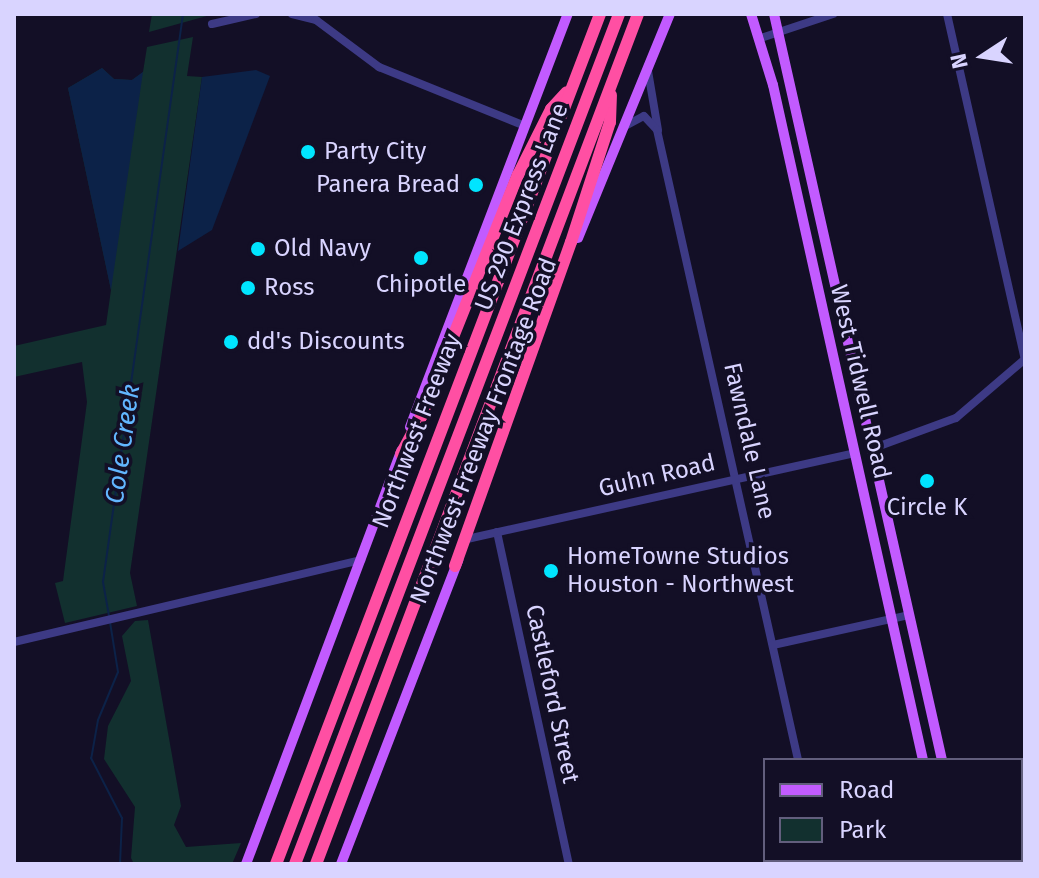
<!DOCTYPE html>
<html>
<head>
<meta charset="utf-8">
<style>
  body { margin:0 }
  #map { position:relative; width:1039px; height:878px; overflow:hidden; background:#130f26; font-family:"Fira Sans",sans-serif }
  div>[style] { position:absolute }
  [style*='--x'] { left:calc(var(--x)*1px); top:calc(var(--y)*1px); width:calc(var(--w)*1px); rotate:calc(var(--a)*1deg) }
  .green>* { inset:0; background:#12302f }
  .water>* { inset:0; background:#0c2248 }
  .stream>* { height:2px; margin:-1px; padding:0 1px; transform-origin:1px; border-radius:1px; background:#0c2248 }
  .minor>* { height:8px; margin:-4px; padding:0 4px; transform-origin:4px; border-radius:4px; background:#3d3a85 }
  .major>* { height:10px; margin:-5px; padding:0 5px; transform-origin:5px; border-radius:5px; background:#c25bff }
  .highway>* { height:12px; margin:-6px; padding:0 6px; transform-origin:6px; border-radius:6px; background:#ff4fa3 }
  .dots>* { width:22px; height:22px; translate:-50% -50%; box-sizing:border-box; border:4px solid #130f26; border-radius:50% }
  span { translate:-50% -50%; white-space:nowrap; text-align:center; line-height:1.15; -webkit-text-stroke:7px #130f26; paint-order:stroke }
  .poi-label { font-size:24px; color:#d9d4ff }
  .left { translate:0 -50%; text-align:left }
  .right { translate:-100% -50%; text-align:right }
  .street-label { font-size:24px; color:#d9d4ff }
  .water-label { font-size:26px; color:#62b6ff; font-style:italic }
  .frame { position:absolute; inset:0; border:16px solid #d9d4ff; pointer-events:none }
  .legend { position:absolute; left:763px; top:758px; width:260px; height:104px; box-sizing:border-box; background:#130f26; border:2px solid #625e7d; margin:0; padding:10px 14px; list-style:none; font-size:24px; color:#d9d4ff }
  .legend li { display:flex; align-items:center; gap:16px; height:40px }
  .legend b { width:40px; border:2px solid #625e7d }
  .north { position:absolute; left:943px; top:16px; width:80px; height:80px; -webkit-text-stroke:6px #130f26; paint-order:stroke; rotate:258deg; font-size:22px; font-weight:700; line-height:32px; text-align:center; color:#d9d4ff }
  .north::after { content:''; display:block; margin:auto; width:28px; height:36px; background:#d9d4ff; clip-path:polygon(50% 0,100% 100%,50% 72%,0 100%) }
</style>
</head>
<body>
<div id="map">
  <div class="green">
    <i style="clip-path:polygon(152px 14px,214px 14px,149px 32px)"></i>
    <i style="clip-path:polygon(193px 37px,187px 76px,202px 77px,130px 573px,137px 606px,65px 623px,55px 583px,63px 581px,87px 402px,82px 362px,14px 377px,14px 346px,106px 325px,111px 290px,68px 88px,102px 68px,114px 79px,132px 80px,143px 72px,147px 47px)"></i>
    <i style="clip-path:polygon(148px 620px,181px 806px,174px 825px,186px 847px,241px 843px,232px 864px,134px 864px,131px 858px,135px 807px,104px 759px,108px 726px,131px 681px,122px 636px,135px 621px)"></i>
  </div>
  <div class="water">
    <i style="clip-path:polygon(102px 68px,114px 79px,132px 80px,143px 72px,111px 290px,68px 88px)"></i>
    <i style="clip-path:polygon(256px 70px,270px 76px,212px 230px,178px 251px,202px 77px)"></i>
  </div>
  <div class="stream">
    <i style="--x:109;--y:616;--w:35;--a:-100"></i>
    <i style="--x:103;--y:582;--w:574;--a:-81.98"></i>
    <i style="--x:110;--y:622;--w:51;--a:80.9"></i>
    <i style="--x:118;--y:672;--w:52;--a:112.6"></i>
    <i style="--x:98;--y:720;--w:39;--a:100"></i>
    <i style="--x:91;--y:758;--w:68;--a:62.7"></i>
    <i style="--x:122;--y:818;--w:46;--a:92.5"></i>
  </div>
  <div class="minor">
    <i style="--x:292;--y:14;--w:25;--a:14"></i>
    <i style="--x:316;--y:20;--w:79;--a:36.7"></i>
    <i style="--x:379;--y:67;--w:157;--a:22"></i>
    <i style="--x:947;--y:14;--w:354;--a:77.3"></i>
    <i style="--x:212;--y:24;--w:45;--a:-12.8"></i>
    <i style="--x:761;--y:38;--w:76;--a:-18.4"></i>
    <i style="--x:648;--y:71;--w:60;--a:80.4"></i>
    <i style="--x:627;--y:125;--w:19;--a:-28"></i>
    <i style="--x:644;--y:116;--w:19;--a:47"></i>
    <i style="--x:657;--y:130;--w:646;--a:77.38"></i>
    <i style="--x:874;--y:448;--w:87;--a:-20.1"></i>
    <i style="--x:956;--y:418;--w:91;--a:-40.5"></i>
    <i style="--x:497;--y:532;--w:340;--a:77.8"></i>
    <i style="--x:467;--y:539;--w:397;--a:-12.5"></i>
    <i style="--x:14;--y:642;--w:357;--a:-13.3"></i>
    <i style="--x:773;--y:645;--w:140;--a:-12.4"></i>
    <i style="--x:1021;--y:791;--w:4;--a:0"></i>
    <i style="--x:820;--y:860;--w:4;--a:76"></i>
  </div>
  <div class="major">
    <i style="--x:751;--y:14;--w:74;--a:72.8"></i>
    <i style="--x:773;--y:85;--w:691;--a:77.47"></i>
    <i style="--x:774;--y:14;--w:765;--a:77.31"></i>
    <i style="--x:578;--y:238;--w:242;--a:-67.7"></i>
    <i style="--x:410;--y:427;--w:442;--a:-69.1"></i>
    <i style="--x:944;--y:860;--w:4;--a:76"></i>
    <i style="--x:964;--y:860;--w:4;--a:76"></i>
    <i style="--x:246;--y:864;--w:442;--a:-69.4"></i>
    <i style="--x:341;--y:864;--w:326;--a:-68.9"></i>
  </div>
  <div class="highway">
    <i style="--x:401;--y:454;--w:42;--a:-61.6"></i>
    <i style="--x:421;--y:417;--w:261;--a:-68.2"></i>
    <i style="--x:518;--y:175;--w:74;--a:-63.4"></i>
    <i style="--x:551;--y:109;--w:23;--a:-47"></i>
    <i style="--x:455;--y:566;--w:344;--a:-70.3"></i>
    <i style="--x:571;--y:242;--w:126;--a:-72"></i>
    <i style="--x:610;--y:122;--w:27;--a:-88"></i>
    <i style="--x:276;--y:864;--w:910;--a:-69.13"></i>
    <i style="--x:295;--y:864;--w:910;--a:-69.13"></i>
    <i style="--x:316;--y:864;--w:909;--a:-69.25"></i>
  </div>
  <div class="dots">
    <i style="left:308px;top:152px;background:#00e5ff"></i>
    <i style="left:476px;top:185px;background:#00e5ff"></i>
    <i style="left:258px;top:249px;background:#00e5ff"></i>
    <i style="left:421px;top:258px;background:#00e5ff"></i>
    <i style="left:248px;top:288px;background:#00e5ff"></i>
    <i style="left:231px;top:342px;background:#00e5ff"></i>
    <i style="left:927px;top:481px;background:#00e5ff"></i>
    <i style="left:551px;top:571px;background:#00e5ff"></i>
  </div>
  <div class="poi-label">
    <span class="left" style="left:324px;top:152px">Party City</span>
    <span class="right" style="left:460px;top:185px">Panera Bread</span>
    <span class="left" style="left:274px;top:249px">Old Navy</span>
    <span style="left:421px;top:285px">Chipotle</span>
    <span class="left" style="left:264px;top:288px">Ross</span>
    <span class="left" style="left:247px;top:342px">dd's Discounts</span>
    <span style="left:927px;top:508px">Circle K</span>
    <span class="left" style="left:567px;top:571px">HomeTowne Studios<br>Houston - Northwest</span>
  </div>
  <div class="street-label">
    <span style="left:522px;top:207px;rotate:-69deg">US 290 Express Lane</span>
    <span style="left:860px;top:382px;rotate:77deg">West Tidwell Road</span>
    <span style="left:417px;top:431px;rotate:-69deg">Northwest Freeway</span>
    <span style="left:484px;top:431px;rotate:-69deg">Northwest Freeway Frontage Road</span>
    <span style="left:749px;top:441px;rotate:77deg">Fawndale Lane</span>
    <span style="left:657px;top:476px;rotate:-13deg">Guhn Road</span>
    <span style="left:552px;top:694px;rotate:78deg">Castleford Street</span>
  </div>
  <div class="water-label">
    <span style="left:123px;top:444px;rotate:-82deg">Cole Creek</span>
  </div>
  <div class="frame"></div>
  <ul class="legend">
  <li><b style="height:10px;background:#c25bff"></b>Road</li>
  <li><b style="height:22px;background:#12302f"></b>Park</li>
  </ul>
  <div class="north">N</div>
</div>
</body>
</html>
